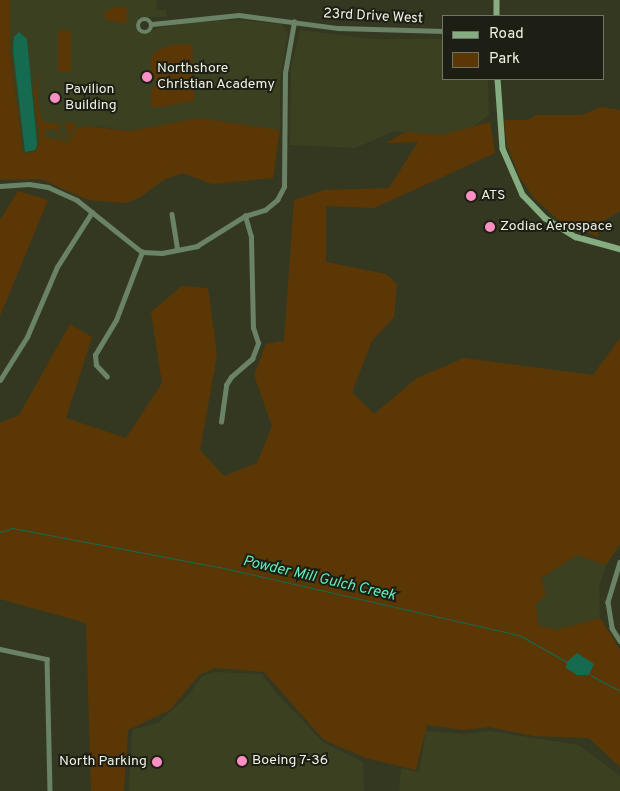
<!DOCTYPE html>
<html>
<head>
<meta charset="utf-8">
<style>
  body { margin:0 }
  #map { position:relative; width:620px; height:791px; overflow:hidden; background:#353821; font-family:Overpass,sans-serif }
  div>[style] { position:absolute }
  [style*='--x'] { left:calc(var(--x)*1px); top:calc(var(--y)*1px); width:calc(var(--w)*1px); rotate:calc(var(--a)*1deg) }
  .built>* { inset:0; background:#3b4021 }
  .green>* { inset:0; background:#5c3706 }
  .water>* { inset:0; background:#146b50 }
  .stream>* { height:1px; margin:-0.5px; padding:0 0.5px; transform-origin:0.5px; border-radius:0.5px; background:#146b50 }
  .street>* { height:4.5px; margin:-2.25px; padding:0 2.25px; transform-origin:2.25px; border-radius:2.25px; background:#6a8266 }
  .street>.ring { margin:-2.25px; padding:0; box-sizing:content-box; background:none; border:4.5px solid #6a8266; border-radius:50% }
  .secondary>* { height:5.5px; margin:-2.75px; padding:0 2.75px; transform-origin:2.75px; border-radius:2.75px; background:#86ad81 }
  .dots>* { width:14px; height:14px; translate:-50% -50%; box-sizing:border-box; border:2px solid #1d1f14; border-radius:50% }
  span { translate:-50% -50%; white-space:nowrap; text-align:center; line-height:1.15; -webkit-text-stroke:4px #1d1f14; paint-order:stroke }
  .street-label { font-size:14px; color:#edf0e2 }
  .poi-label { font-size:14px; color:#edf0e2 }
  .left { translate:0 -50%; text-align:left }
  .right { translate:-100% -50%; text-align:right }
  .water-label { font-size:15px; color:#5feebd; font-style:italic }
  .legend { position:absolute; left:442px; top:15px; width:162px; height:65px; box-sizing:border-box; background:#1d1f14; border:1px solid #707366; margin:0; padding:6px 9px; list-style:none; font-size:15px; color:#edf0e2 }
  .legend li { display:flex; align-items:center; gap:10px; height:25px }
  .legend b { width:25px; border:1px solid #707366 }
</style>
</head>
<body>
<div id="map">
  <div class="built">
    <i style="clip-path:polygon(10px 0,156px 0,157px 10px,166px 10px,167px 17px,139px 17px,135px 28px,143px 35px,158px 28px,193px 22px,239px 20px,282px 24px,288px 34px,280px 79px,280px 130px,200px 118px,129px 131px,97px 126px,77px 129px,68px 142px,44px 137px,36px 151px,23px 154px,10px 51px)"></i>
    <i style="clip-path:polygon(300px 30px,373px 39px,444px 39px,444px 79px,488px 79px,489px 115px,455px 140px,395px 131px,355px 148px,290px 145px,291px 67px)"></i>
    <i style="clip-path:polygon(577px 555px,606px 565px,599px 587px,600px 618px,556px 630px,538px 625px,536px 603px,546px 594px,541px 578px)"></i>
    <i style="clip-path:polygon(215px 672px,262px 674px,278px 695px,324px 743px,363px 762px,364px 791px,129px 791px,132px 730px,158px 723px,189px 695px,202px 676px)"></i>
    <i style="clip-path:polygon(426px 731px,464px 734px,489px 731px,579px 745px,620px 776px,620px 791px,399px 791px,401px 768px,419px 772px)"></i>
  </div>
  <div class="green">
    <i style="clip-path:polygon(0 0,10px 0,10px 51px,23px 154px,36px 151px,40px 141px,34px 92px,39px 72px,37px 101px,43px 122px,63px 125px,59px 126px,60px 138px,68px 137px,65px 122px,77px 124px,69px 136px,68px 138px,66px 139px,60px 139px,58px 137px,57px 129px,45px 130px,45px 137px,68px 142px,77px 128px,87px 126px,129px 131px,200px 118px,280px 130px,273px 178px,212px 184px,183px 173px,165px 179px,139px 198px,125px 203px,88px 200px,41px 179px,0 180px)"></i>
    <i style="clip-path:polygon(112px 7px,127px 7px,126px 23px,105px 20px,105px 10px,111px 10px)"></i>
    <i style="clip-path:polygon(58px 30px,71px 30px,71px 72px,58px 72px)"></i>
    <i style="clip-path:polygon(192px 44px,194px 79px,155px 80px,155px 75px,151px 75px,151px 58px,156px 51px,171px 45px)"></i>
    <i style="clip-path:polygon(155px 82px,194px 82px,194px 87px,198px 88px,194px 89px,194px 101px,154px 108px,151px 105px,151px 88px,155px 88px)"></i>
    <i style="clip-path:polygon(601px 107px,620px 110px,620px 211px,598px 224px,598px 237px,557px 219px,534px 198px,519px 176px,507px 145px,504px 120px,528px 120px,536px 115px,582px 115px)"></i>
    <i style="clip-path:polygon(490px 122px,495px 153px,374px 208px,326px 206px,326px 262px,386px 274px,397px 284px,394px 317px,372px 341px,352px 392px,374px 414px,417px 378px,464px 358px,593px 375px,620px 338px,620px 544px,606px 565px,577px 555px,541px 578px,546px 594px,536px 604px,538px 625px,556px 630px,600px 618px,620px 649px,620px 767px,589px 738px,534px 736px,489px 727px,463px 730px,427px 725px,416px 770px,366px 758px,324px 740px,264px 672px,215px 668px,199px 675px,170px 710px,128px 730px,124px 791px,91px 791px,86px 623px,0 599px,0 423px,19px 415px,70px 324px,92px 337px,66px 418px,126px 438px,162px 383px,151px 312px,182px 286px,208px 288px,217px 355px,200px 450px,224px 476px,257px 463px,272px 426px,254px 375px,266px 344px,284px 341px,294px 200px,324px 190px,389px 188px,418px 142px,386px 143px,406px 132px,442px 135px)"></i>
    <i style="clip-path:polygon(18px 191px,48px 200px,0 316px,0 220px)"></i>
  </div>
  <div class="water">
    <i style="clip-path:polygon(19px 32px,27px 39px,37px 145px,35px 150px,25px 152px,13px 50px,14px 37px)"></i>
    <i style="clip-path:polygon(577px 653px,594px 664px,589px 675px,577px 675px,566px 668px,567px 662px)"></i>
  </div>
  <div class="stream">
    <i style="--x:0;--y:532;--w:13;--a:-18"></i>
    <i style="--x:12;--y:528;--w:211;--a:10.7"></i>
    <i style="--x:219;--y:567;--w:308;--a:12.8"></i>
    <i style="--x:519;--y:635;--w:55;--a:29.4"></i>
    <i style="--x:590;--y:675;--w:34;--a:28"></i>
  </div>
  <div class="street">
    <i class="ring" style="left:138px;top:19px;width:9.5px;height:9.5px"></i>
    <i style="--x:152;--y:24;--w:87;--a:-5.9"></i>
    <i style="--x:239;--y:15;--w:100;--a:7.5"></i>
    <i style="--x:338;--y:28;--w:106;--a:1.6"></i>
    <i style="--x:0;--y:186;--w:29;--a:-4"></i>
    <i style="--x:29;--y:184;--w:19;--a:9"></i>
    <i style="--x:48;--y:187;--w:32;--a:24"></i>
    <i style="--x:77;--y:200;--w:83;--a:38.7"></i>
    <i style="--x:142;--y:252;--w:20;--a:3"></i>
    <i style="--x:162;--y:253;--w:36;--a:-11"></i>
    <i style="--x:197;--y:246;--w:57;--a:-32"></i>
    <i style="--x:245;--y:216;--w:21;--a:-17"></i>
    <i style="--x:265;--y:210;--w:16;--a:-40"></i>
    <i style="--x:277;--y:200;--w:15;--a:-62"></i>
    <i style="--x:284;--y:187;--w:114;--a:-89.5"></i>
    <i style="--x:285;--y:73;--w:52;--a:-80"></i>
    <i style="--x:172;--y:214;--w:36;--a:81"></i>
    <i style="--x:107;--y:377;--w:16;--a:-133"></i>
    <i style="--x:96;--y:365;--w:10;--a:-96"></i>
    <i style="--x:95;--y:355;--w:41;--a:-59"></i>
    <i style="--x:116;--y:320;--w:73;--a:-69.1"></i>
    <i style="--x:0;--y:380;--w:51;--a:-57.9"></i>
    <i style="--x:27;--y:337;--w:76;--a:-66.8"></i>
    <i style="--x:57;--y:267;--w:65;--a:-57.5"></i>
    <i style="--x:221;--y:422;--w:37;--a:-82"></i>
    <i style="--x:226;--y:385;--w:9;--a:-58"></i>
    <i style="--x:231;--y:377;--w:28;--a:-41"></i>
    <i style="--x:252;--y:359;--w:17;--a:-69"></i>
    <i style="--x:258;--y:343;--w:16;--a:-108"></i>
    <i style="--x:253;--y:328;--w:91;--a:-91.3"></i>
    <i style="--x:251;--y:237;--w:22;--a:-106"></i>
    <i style="--x:620;--y:562;--w:42;--a:106.7"></i>
    <i style="--x:608;--y:602;--w:26;--a:81"></i>
    <i style="--x:612;--y:628;--w:15;--a:58"></i>
    <i style="--x:0;--y:649;--w:48;--a:12"></i>
    <i style="--x:47;--y:659;--w:132;--a:88.7"></i>
  </div>
  <div class="secondary">
    <i style="--x:497;--y:0;--w:16;--a:90"></i>
    <i style="--x:498;--y:79;--w:70;--a:85.9"></i>
    <i style="--x:503;--y:149;--w:50;--a:66.5"></i>
    <i style="--x:523;--y:195;--w:32;--a:46"></i>
    <i style="--x:545;--y:218;--w:36;--a:32"></i>
    <i style="--x:576;--y:237;--w:46;--a:15.3"></i>
  </div>
  <div class="dots">
    <i style="left:147px;top:77px;background:#fb8fc4"></i>
    <i style="left:55px;top:98px;background:#fb8fc4"></i>
    <i style="left:471px;top:196px;background:#fb8fc4"></i>
    <i style="left:490px;top:227px;background:#fb8fc4"></i>
    <i style="left:242px;top:761px;background:#fb8fc4"></i>
    <i style="left:157px;top:762px;background:#fb8fc4"></i>
  </div>
  <div class="street-label">
    <span style="left:373px;top:17px;rotate:3deg">23rd Drive West</span>
  </div>
  <div class="poi-label">
    <span class="left" style="left:157px;top:77px">Northshore<br>Christian Academy</span>
    <span class="left" style="left:65px;top:98px">Pavilion<br>Building</span>
    <span class="left" style="left:481px;top:196px">ATS</span>
    <span class="left" style="left:500px;top:227px">Zodiac Aerospace</span>
    <span class="left" style="left:252px;top:761px">Boeing 7-36</span>
    <span class="right" style="left:147px;top:762px">North Parking</span>
  </div>
  <div class="water-label">
    <span style="left:319px;top:579px;rotate:13deg">Powder Mill Gulch Creek</span>
  </div>
  <ul class="legend">
  <li><b style="height:6px;background:#86ad81"></b>Road</li>
  <li><b style="height:14px;background:#5c3706"></b>Park</li>
  </ul>
</div>
</body>
</html>
